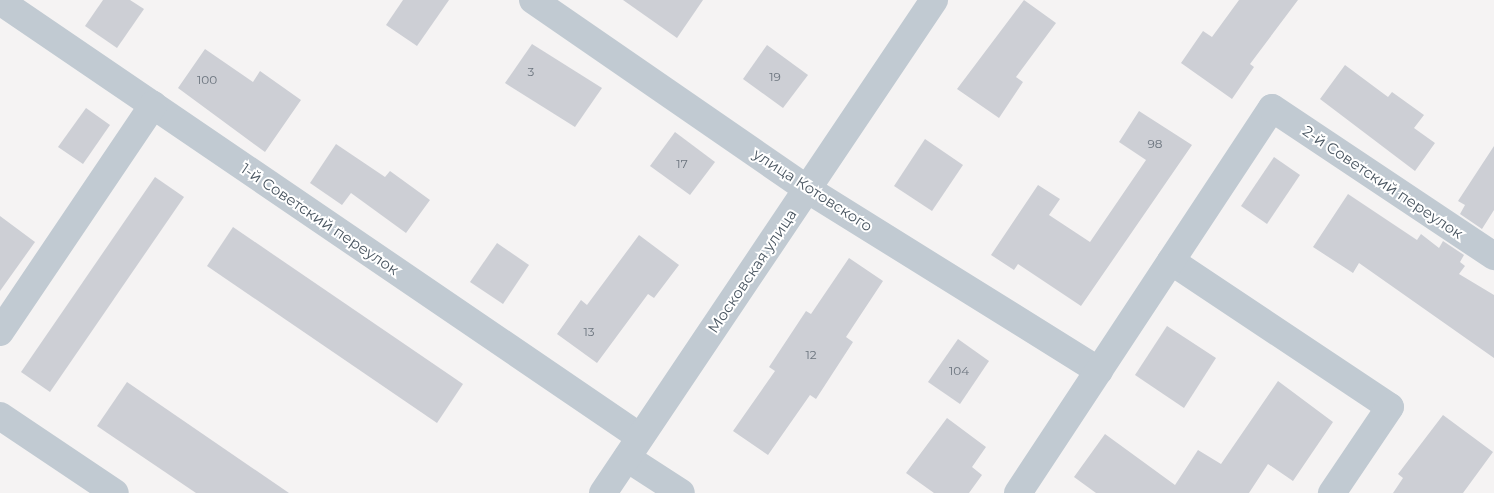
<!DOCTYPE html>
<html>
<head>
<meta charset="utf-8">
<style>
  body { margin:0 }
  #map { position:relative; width:1494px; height:493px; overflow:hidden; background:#f5f3f3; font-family:Montserrat,sans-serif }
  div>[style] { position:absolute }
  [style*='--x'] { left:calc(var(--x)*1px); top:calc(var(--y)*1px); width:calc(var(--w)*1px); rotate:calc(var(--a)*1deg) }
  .building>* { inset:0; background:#cdcfd5 }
  .minor>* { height:28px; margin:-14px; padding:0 14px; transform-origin:14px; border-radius:14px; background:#c1cad2 }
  span { translate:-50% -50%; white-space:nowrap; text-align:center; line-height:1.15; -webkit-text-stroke:4px #fff; paint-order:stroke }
  .number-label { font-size:12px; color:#6b747e }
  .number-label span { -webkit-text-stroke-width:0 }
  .street-label { font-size:15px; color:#4a5661 }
</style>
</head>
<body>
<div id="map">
  <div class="building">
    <i style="clip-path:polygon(103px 0,130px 0,144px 9px,117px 48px,85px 26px)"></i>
    <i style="clip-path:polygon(403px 0,449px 0,417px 46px,386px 25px)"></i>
    <i style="clip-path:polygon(623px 0,703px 0,677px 38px)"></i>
    <i style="clip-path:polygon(1024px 0,1056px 23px,1016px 77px,1023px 82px,999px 118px,957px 89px)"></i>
    <i style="clip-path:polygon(1239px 0,1298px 0,1250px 64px,1254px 67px,1232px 99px,1181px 63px,1203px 31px,1212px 37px)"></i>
    <i style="clip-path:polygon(532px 44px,602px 88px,575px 127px,505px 83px)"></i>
    <i style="clip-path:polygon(767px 45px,808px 75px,783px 108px,743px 79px)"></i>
    <i style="clip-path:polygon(205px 49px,253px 82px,260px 71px,301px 100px,265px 152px,178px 88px)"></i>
    <i style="clip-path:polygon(1345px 65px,1388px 97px,1392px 92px,1424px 115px,1414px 128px,1435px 143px,1415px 171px,1320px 99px)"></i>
    <i style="clip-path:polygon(86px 108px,110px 125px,83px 164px,58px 147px)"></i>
    <i style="clip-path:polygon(1139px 111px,1192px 145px,1081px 306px,1018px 264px,1014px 270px,991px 255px,1038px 185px,1060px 199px,1049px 215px,1090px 242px,1146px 160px,1119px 142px)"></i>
    <i style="clip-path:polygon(675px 132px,715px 162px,690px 195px,650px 166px)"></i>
    <i style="clip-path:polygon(925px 139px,963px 165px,932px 211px,894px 186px)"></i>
    <i style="clip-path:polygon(336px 144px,385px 177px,390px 171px,430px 200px,406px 233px,351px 193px,342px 205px,310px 183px)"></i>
    <i style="clip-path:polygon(1494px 146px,1494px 210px,1482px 229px,1460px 214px,1465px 205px,1458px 201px)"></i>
    <i style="clip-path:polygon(1274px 157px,1300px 175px,1267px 224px,1241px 206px)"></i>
    <i style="clip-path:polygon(155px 177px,184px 197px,50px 392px,21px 372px)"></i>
    <i style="clip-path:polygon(1348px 194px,1417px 240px,1421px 234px,1439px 248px,1443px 241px,1464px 255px,1460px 262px,1465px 266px,1459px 274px,1494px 295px,1494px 358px,1359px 263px,1353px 273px,1313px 247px)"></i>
    <i style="clip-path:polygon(0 216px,35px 242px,0 291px)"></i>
    <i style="clip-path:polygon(233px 227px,463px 384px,437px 423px,207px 266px)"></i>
    <i style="clip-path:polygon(639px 235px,679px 265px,654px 298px,648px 294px,597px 363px,557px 334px,581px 300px,587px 305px)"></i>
    <i style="clip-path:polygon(497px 243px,529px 265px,503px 304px,470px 282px)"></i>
    <i style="clip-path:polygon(849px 258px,883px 281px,846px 337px,853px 342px,816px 399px,810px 395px,768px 455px,733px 431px,775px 371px,769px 367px,806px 311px,811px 314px)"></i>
    <i style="clip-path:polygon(1167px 326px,1216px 358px,1184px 408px,1135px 375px)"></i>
    <i style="clip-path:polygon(958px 339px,989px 361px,960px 404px,928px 382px)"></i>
    <i style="clip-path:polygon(1278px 381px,1333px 422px,1293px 481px,1268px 464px,1249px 493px,1096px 493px,1074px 477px,1105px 434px,1175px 485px,1198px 450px,1221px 464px)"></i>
    <i style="clip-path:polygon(127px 382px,289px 493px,196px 493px,97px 426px)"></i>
    <i style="clip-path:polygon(1443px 415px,1493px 452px,1463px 493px,1393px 493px,1403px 478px,1398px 474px)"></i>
    <i style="clip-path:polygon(947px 418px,986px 447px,972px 467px,982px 475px,969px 493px,934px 493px,906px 473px)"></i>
  </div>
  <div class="minor">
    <i style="--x:533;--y:0;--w:333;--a:34.6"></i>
    <i style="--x:807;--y:189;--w:344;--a:31.9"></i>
    <i style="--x:0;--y:1;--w:774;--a:34.26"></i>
    <i style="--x:1171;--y:261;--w:263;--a:33.7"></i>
    <i style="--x:1390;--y:407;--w:104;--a:124"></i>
    <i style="--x:0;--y:332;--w:274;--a:-56"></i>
    <i style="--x:0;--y:416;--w:138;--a:33.8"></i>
    <i style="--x:627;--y:458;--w:64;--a:32.9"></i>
    <i style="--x:603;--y:493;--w:594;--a:-56.12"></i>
    <i style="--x:1018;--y:493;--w:461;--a:-56.6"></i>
    <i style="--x:1272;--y:108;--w:267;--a:33.7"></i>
  </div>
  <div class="number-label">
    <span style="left:531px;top:72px">3</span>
    <span style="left:775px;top:77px">19</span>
    <span style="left:207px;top:80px">100</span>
    <span style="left:1155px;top:144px">98</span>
    <span style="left:682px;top:164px">17</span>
    <span style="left:589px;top:332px">13</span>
    <span style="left:811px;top:355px">12</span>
    <span style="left:959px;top:371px">104</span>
  </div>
  <div class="street-label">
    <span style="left:1383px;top:182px;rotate:34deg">2-й Советский переулок</span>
    <span style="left:813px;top:190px;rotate:33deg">улица Котовского</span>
    <span style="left:320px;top:219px;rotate:34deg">1-й Советский переулок</span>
    <span style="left:752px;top:271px;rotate:-56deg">Московская улица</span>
  </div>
</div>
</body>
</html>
